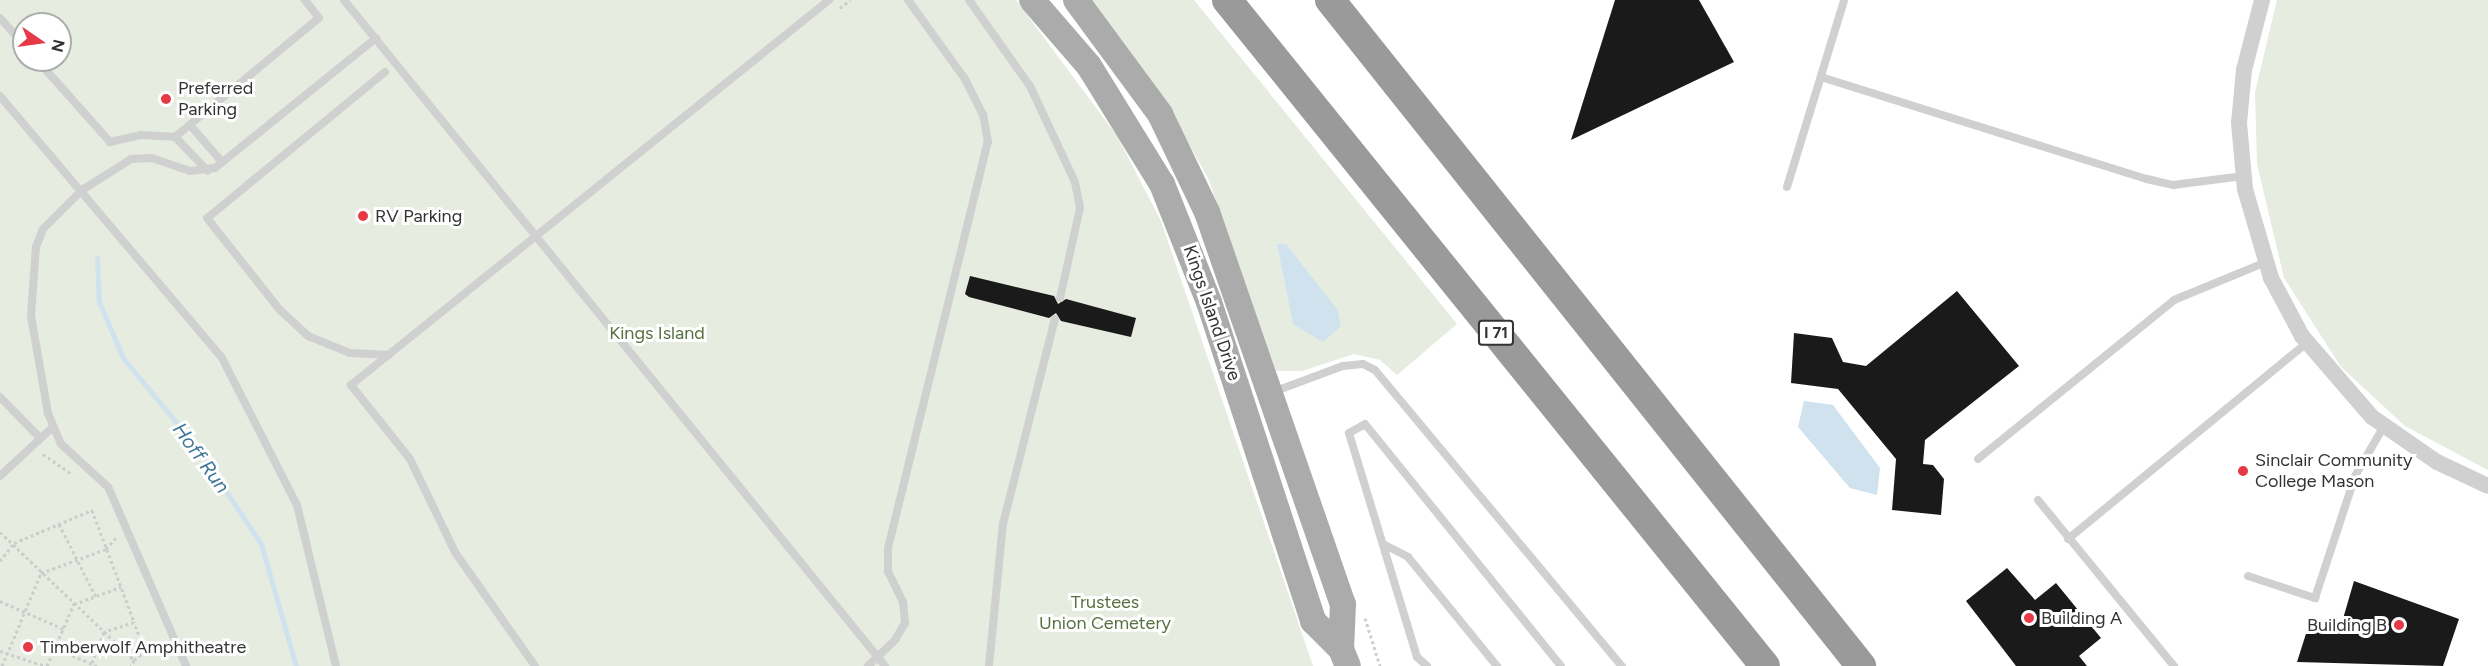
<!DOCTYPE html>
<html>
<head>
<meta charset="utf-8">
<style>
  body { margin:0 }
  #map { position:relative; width:2488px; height:666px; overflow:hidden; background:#fff; font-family:Figtree,sans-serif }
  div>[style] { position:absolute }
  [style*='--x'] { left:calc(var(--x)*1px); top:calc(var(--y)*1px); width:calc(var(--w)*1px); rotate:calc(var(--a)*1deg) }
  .green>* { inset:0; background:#e6ecdf }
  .water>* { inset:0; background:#cfe2ee }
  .stream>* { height:5px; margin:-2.5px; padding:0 2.5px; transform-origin:2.5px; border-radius:2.5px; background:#cfe2ee }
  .building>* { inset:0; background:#1a1a1a }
  .path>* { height:3px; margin-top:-1.5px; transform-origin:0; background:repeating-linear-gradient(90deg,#cdcdcd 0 3px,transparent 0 6px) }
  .service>* { height:8px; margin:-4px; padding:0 4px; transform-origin:4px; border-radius:4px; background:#d0d0d0 }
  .minor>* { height:16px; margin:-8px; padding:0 8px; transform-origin:8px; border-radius:8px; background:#d0d0d0 }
  .primary>* { height:26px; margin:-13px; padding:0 13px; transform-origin:13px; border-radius:13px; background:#ababab }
  .motorway>* { height:30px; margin:-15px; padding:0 15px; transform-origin:15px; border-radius:15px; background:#9a9a9a }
  .dots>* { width:16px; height:16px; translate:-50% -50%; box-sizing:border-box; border:3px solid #fff; border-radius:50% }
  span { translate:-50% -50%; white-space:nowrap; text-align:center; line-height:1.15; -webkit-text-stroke:6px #fff; paint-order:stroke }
  .shield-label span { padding:2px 4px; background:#fff; border:2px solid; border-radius:4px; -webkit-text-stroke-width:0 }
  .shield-label { font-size:16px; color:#333; font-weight:700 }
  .poi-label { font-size:18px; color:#333 }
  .left { translate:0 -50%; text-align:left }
  .right { translate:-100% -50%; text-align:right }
  .street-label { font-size:18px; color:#333 }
  .park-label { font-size:18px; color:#56703f }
  .water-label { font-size:20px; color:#3f7597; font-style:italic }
  .north { position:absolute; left:12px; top:12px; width:60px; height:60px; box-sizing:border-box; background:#fff; border:2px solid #adadad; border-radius:50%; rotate:103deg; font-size:16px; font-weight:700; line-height:24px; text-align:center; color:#333 }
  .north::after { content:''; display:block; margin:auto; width:21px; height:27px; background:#e63946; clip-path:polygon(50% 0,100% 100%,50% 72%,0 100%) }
</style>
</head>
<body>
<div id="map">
  <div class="green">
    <i style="clip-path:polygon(evenodd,0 0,1016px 0,1117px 136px,1161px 221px,1313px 666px,0 666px,0 0,24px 24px,60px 24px,60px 60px,24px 60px,24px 24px)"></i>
    <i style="clip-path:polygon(1089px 0,1194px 0,1457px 324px,1397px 375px,1380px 360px,1354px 354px,1302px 371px,1276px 371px,1208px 178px,1167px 106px)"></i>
    <i style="clip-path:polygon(2277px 0,2488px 0,2488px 470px,2405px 426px,2341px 367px,2284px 278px,2257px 164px,2255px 92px)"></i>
  </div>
  <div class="water">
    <i style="clip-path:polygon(1277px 244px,1286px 244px,1337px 309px,1341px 326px,1323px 342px,1293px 324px)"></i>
    <i style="clip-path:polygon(1804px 401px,1833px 405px,1880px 468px,1877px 495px,1850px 488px,1798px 427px)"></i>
  </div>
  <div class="stream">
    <i style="--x:97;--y:258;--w:44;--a:87.4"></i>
    <i style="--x:99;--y:302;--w:61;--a:66.8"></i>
    <i style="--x:123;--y:358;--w:113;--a:50.4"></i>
    <i style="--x:195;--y:445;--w:119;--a:56.3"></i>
    <i style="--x:261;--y:544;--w:127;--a:74"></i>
  </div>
  <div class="building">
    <i style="clip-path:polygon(1615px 0,1699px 0,1734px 62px,1571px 140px)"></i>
    <i style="clip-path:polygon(970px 276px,1054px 296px,1058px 304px,1066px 299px,1136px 318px,1131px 337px,1061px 321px,1056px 313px,1049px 318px,969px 297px,965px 294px)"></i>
    <i style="clip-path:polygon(1957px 291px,2019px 366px,1925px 440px,1923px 464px,1933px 465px,1944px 479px,1941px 515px,1892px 510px,1896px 459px,1838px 389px,1791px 383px,1794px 333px,1832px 338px,1843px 362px,1866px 366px)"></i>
    <i style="clip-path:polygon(2007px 568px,2035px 600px,2056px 583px,2101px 638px,2079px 656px,2087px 666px,2016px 666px,2003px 649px,1966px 601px)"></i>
    <i style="clip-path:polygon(2354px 581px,2459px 619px,2443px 666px,2297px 662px,2310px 621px,2340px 629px)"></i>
  </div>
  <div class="path">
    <i style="--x:840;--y:8;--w:13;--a:-39"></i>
    <i style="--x:43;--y:454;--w:35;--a:35"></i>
    <i style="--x:59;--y:524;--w:82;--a:63.1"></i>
    <i style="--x:0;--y:532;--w:185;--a:43.7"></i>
    <i style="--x:134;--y:660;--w:7;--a:117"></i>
    <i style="--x:0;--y:561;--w:23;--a:-52"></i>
    <i style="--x:14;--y:543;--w:85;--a:-22.9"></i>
    <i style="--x:92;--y:510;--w:120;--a:69.4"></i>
    <i style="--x:134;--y:622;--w:32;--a:162"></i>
    <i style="--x:104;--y:632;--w:36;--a:111"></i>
    <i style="--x:0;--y:601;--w:70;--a:23.6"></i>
    <i style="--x:1365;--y:618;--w:50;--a:72.6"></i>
    <i style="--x:56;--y:648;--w:45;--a:23.7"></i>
    <i style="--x:0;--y:651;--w:47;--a:18.4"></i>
    <i style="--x:134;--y:660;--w:14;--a:-39"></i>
    <i style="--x:145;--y:651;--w:31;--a:-111"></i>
    <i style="--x:2;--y:666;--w:101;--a:-67.2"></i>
    <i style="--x:41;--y:573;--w:69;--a:-20.3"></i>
    <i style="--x:106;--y:549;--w:15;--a:-48"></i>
    <i style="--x:47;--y:666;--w:68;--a:-66.5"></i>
    <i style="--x:74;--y:604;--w:50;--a:-19.9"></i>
  </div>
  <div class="service">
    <i style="--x:344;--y:0;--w:858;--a:50.91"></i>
    <i style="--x:969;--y:0;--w:105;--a:54.7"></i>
    <i style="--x:1030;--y:86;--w:106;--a:64.9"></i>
    <i style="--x:1075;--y:182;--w:26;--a:79"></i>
    <i style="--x:1080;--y:208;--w:92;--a:102.5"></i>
    <i style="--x:0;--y:18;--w:36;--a:48"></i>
    <i style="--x:37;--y:60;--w:110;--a:48.3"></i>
    <i style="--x:110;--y:142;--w:31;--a:-13"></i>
    <i style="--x:140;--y:135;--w:35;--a:3"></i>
    <i style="--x:175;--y:137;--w:47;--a:45.9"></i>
    <i style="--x:385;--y:72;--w:230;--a:140.6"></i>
    <i style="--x:207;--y:218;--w:116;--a:51.6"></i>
    <i style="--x:279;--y:309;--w:40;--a:43"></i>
    <i style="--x:308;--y:336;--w:45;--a:22"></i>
    <i style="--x:350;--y:353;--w:39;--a:3"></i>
    <i style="--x:1821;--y:77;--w:342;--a:17.4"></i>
    <i style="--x:2147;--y:179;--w:27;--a:13"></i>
    <i style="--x:2173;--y:185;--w:71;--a:-7.3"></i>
    <i style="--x:0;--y:96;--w:343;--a:49.7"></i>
    <i style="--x:222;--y:358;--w:165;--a:63"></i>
    <i style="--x:297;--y:505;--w:166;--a:76.4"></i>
    <i style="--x:190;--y:125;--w:49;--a:49.1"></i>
    <i style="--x:175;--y:137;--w:187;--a:-39.6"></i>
    <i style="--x:319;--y:18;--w:23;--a:-128"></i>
    <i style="--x:1787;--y:187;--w:195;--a:-73"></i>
    <i style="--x:1273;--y:392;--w:75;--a:-20.4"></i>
    <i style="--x:1343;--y:366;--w:20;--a:-6"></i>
    <i style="--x:1363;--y:364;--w:13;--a:27"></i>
    <i style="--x:1375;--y:370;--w:386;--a:50.2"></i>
    <i style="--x:0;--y:397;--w:54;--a:45.7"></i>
    <i style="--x:1978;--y:459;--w:252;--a:-39"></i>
    <i style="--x:2174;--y:300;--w:100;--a:-22.4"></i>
    <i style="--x:0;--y:476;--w:72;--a:-42.8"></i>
    <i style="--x:2038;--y:500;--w:215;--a:50.7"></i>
    <i style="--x:2068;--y:539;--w:309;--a:-39.4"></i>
    <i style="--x:1383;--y:544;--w:28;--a:27"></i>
    <i style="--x:1408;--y:557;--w:141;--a:50.8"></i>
    <i style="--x:2248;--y:576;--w:71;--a:18.2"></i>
    <i style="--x:2315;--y:598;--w:128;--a:-71.8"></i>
    <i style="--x:2355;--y:476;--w:58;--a:-59.9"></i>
    <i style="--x:186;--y:666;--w:195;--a:-113.5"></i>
    <i style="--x:108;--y:487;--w:64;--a:-137.5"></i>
    <i style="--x:61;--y:444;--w:34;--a:-113"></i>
    <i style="--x:48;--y:413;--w:98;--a:-99.9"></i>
    <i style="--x:31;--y:316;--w:69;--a:-85.9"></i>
    <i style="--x:36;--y:247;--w:19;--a:-69"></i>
    <i style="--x:43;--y:229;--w:55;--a:-45"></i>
    <i style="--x:82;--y:190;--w:58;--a:-32.3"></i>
    <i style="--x:131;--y:159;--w:21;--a:-3"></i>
    <i style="--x:152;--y:158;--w:40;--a:18.9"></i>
    <i style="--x:190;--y:171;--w:25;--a:-7"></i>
    <i style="--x:215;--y:168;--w:207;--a:-38.9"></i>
    <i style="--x:535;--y:666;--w:139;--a:-125.1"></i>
    <i style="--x:455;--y:552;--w:103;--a:-115.8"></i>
    <i style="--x:410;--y:459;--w:95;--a:-128.6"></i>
    <i style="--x:351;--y:385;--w:614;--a:-38.85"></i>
    <i style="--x:868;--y:666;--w:37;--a:-44"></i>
    <i style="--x:895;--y:640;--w:20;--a:-60"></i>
    <i style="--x:905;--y:623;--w:21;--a:-95"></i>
    <i style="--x:903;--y:602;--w:34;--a:-116"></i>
    <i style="--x:888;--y:571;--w:23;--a:-90"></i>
    <i style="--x:888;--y:548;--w:418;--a:-76.2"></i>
    <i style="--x:988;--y:142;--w:27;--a:-100"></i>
    <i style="--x:983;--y:115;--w:40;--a:-116.6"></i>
    <i style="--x:965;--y:79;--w:97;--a:-125.8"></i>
    <i style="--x:989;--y:666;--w:143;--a:-84.4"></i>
    <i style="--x:1003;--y:524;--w:211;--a:-75.8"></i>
    <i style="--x:1427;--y:666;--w:13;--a:-138"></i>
    <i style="--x:1417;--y:657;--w:234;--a:-106.9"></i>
    <i style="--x:1349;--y:433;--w:18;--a:-29"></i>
    <i style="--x:1365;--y:424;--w:311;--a:51"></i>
  </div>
  <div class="minor">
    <i style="--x:2262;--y:0;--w:72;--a:104.4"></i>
    <i style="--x:2244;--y:70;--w:53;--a:95.4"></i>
    <i style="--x:2239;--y:123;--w:66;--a:84.8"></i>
    <i style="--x:2245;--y:189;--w:93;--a:73.7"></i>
    <i style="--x:2271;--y:278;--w:66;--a:61.9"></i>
    <i style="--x:2302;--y:336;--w:107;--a:49.2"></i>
    <i style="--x:2372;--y:417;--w:79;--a:34.7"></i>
    <i style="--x:2437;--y:462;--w:56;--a:25.2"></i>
  </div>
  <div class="primary">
    <i style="--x:1032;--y:0;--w:87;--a:49.2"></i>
    <i style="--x:1089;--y:66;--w:139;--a:58.3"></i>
    <i style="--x:1162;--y:184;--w:127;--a:68.3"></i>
    <i style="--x:1209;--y:302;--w:336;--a:71.9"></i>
    <i style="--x:1313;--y:621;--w:40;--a:45"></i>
    <i style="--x:1076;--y:0;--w:142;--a:53.6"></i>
    <i style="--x:1160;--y:114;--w:109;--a:64.4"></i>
    <i style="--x:1207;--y:212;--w:415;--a:70.9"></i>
    <i style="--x:1343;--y:604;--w:45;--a:92.5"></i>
    <i style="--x:1341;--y:649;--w:18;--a:68"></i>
  </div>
  <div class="motorway">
    <i style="--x:1227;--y:0;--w:856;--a:51.07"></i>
    <i style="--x:1330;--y:0;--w:852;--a:51.43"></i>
  </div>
  <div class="dots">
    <i style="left:166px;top:99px;background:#e63946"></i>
    <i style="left:363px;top:216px;background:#e63946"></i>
    <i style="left:2243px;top:471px;background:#e63946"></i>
    <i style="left:2029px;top:618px;background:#e63946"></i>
    <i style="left:2399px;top:625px;background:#e63946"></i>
    <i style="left:28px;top:647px;background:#e63946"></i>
  </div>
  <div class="shield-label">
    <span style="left:1496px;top:333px">I 71</span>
  </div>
  <div class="poi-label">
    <span class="left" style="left:178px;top:99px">Preferred<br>Parking</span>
    <span class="left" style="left:375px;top:216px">RV Parking</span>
    <span class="left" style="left:2255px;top:471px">Sinclair Community<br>College Mason</span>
    <span class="left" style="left:2041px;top:618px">Building A</span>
    <span class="right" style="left:2387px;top:625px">Building B</span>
    <span class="left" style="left:40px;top:647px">Timberwolf Amphitheatre</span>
  </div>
  <div class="street-label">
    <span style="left:1212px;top:313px;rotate:71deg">Kings Island Drive</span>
  </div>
  <div class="park-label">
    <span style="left:657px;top:333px">Kings Island</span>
    <span style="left:1105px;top:613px">Trustees<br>Union Cemetery</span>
  </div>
  <div class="water-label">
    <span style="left:201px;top:458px;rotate:54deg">Hoff Run</span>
  </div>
  <div class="north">N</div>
</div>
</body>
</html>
